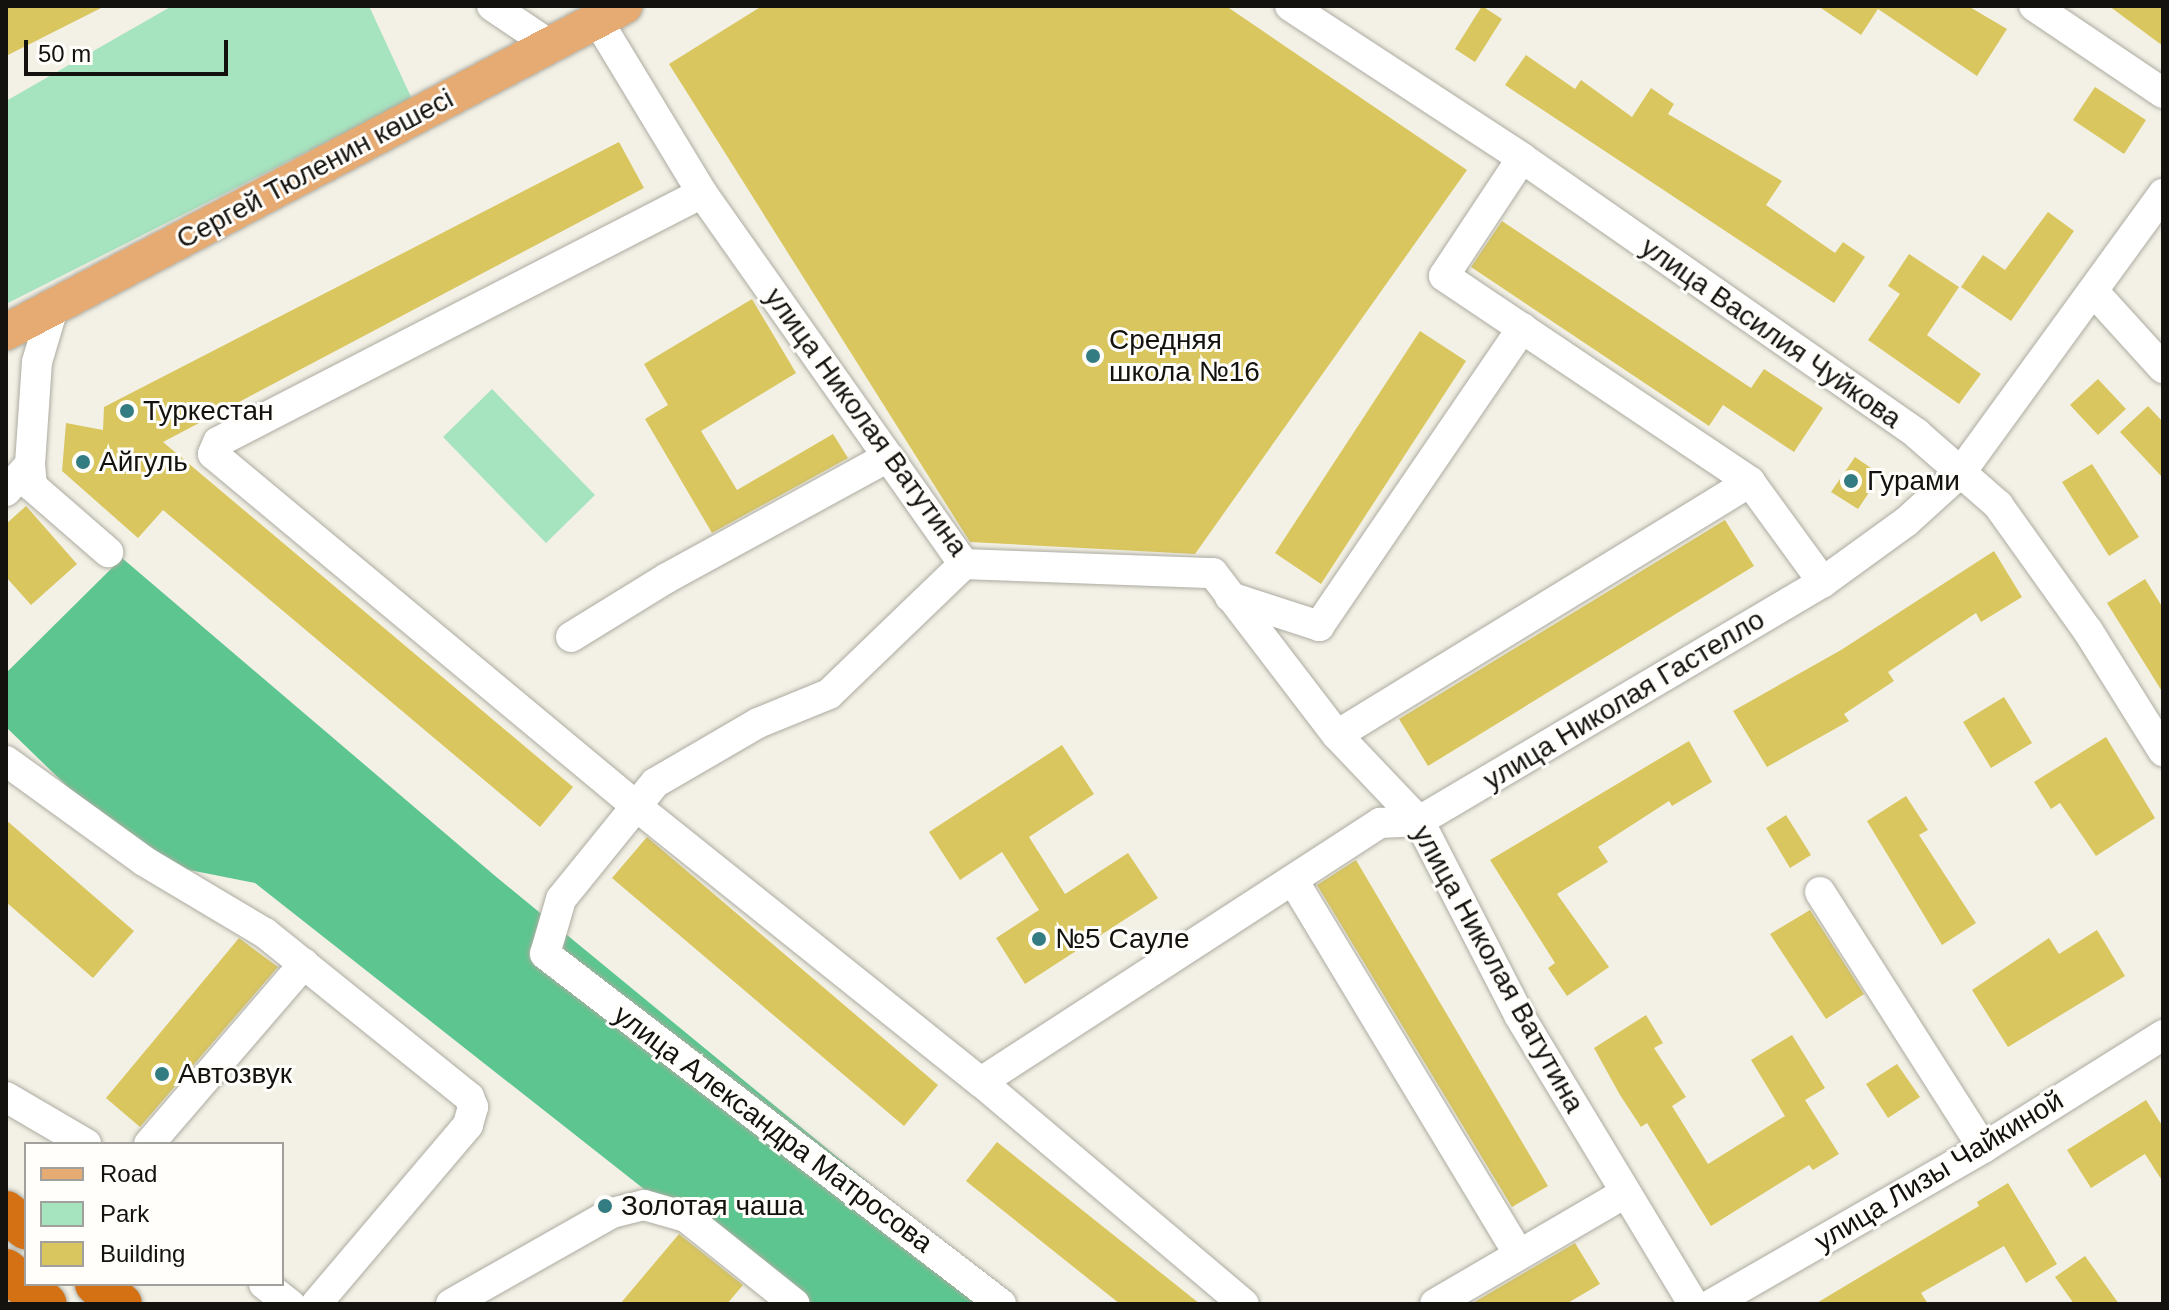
<!DOCTYPE html>
<html>
<head>
<meta charset="utf-8">
<style>
  body { margin:0 }
  #map { position:relative; width:2169px; height:1310px; overflow:hidden; background:#f3f1e6; font-family:Helvetica,sans-serif }
  div>[style] { position:absolute }
  [style*='--x'] { left:calc(var(--x)*1px); top:calc(var(--y)*1px); width:calc(var(--w)*1px); rotate:calc(var(--a)*1deg) }
  .green>* { inset:0; background:#a6e3bf }
  .forest>* { inset:0; background:#5dc58f }
  .building>* { inset:0; background:#d9c65f }
  .roads { filter:drop-shadow(0 0 2px #adaba1) drop-shadow(0 0 2px #adaba1) }
  .minor>* { height:30px; margin:-15px; padding:0 15px; transform-origin:15px; border-radius:15px; background:#fff }
  .major>* { height:36px; margin:-18px; padding:0 18px; transform-origin:18px; border-radius:18px; background:#e6aa73 }
  .highway>* { height:42px; margin:-21px; padding:0 21px; transform-origin:21px; border-radius:21px; background:#d57115 }
  .dots>* { width:22px; height:22px; translate:-50% -50%; box-sizing:border-box; border:4px solid #fffefa; border-radius:50% }
  span { translate:-50% -50%; white-space:nowrap; text-align:center; line-height:1.15; -webkit-text-stroke:6px #fffefa; paint-order:stroke }
  .street-label { font-size:28px; color:#13120f }
  .poi-label { font-size:28px; color:#13120f }
  .left { translate:0 -50%; text-align:left }
  .frame { position:absolute; inset:0; border:8px solid #13120f; pointer-events:none }
  .legend { position:absolute; left:24px; top:1142px; width:260px; height:144px; box-sizing:border-box; background:#fffefa; border:2px solid #a1a09c; margin:0; padding:10px 14px; list-style:none; font-size:24px; color:#13120f }
  .legend li { display:flex; align-items:center; gap:16px; height:40px }
  .legend b { width:40px; border:2px solid #a1a09c }
  .scale { position:absolute; left:24px; top:40px; width:204px; height:36px; box-sizing:border-box; border:4px solid #13120f; border-top:0; padding-left:10px; font-size:24px; line-height:28px; white-space:nowrap; color:#13120f; -webkit-text-stroke:6px #fffefa; paint-order:stroke }
</style>
</head>
<body>
<div id="map">
  <div class="green">
    <i style="clip-path:polygon(172px 6px,369px 6px,412px 99px,6px 304px,6px 101px)"></i>
    <i style="clip-path:polygon(492px 389px,595px 495px,546px 543px,443px 437px)"></i>
  </div>
  <div class="forest">
    <i style="clip-path:polygon(122px 558px,494px 875px,1016px 1304px,790px 1304px,255px 883px,144px 861px,6px 727px,6px 673px)"></i>
  </div>
  <div class="building">
    <i style="clip-path:polygon(6px 6px,105px 6px,6px 56px)"></i>
    <i style="clip-path:polygon(762px 6px,1226px 6px,1467px 170px,1195px 554px,970px 542px,669px 64px)"></i>
    <i style="clip-path:polygon(1482px 6px,1502px 19px,1475px 62px,1455px 49px)"></i>
    <i style="clip-path:polygon(1818px 6px,1968px 6px,2007px 29px,1977px 76px,1878px 9px,1861px 35px)"></i>
    <i style="clip-path:polygon(2109px 6px,2163px 6px,2163px 46px)"></i>
    <i style="clip-path:polygon(1526px 55px,1575px 89px,1581px 80px,1632px 117px,1651px 88px,1674px 104px,1668px 114px,1782px 181px,1766px 205px,1835px 253px,1843px 242px,1865px 257px,1834px 303px,1505px 85px)"></i>
    <i style="clip-path:polygon(2095px 87px,2146px 120px,2124px 154px,2073px 120px)"></i>
    <i style="clip-path:polygon(619px 142px,644px 188px,163px 442px,573px 787px,540px 827px,163px 510px,138px 538px,62px 471px,66px 423px,103px 430px,104px 407px)"></i>
    <i style="clip-path:polygon(2048px 212px,2074px 231px,2011px 321px,1961px 287px,1983px 255px,2005px 270px)"></i>
    <i style="clip-path:polygon(1502px 221px,1751px 388px,1764px 369px,1823px 408px,1794px 452px,1723px 405px,1709px 426px,1471px 267px)"></i>
    <i style="clip-path:polygon(1909px 254px,1959px 287px,1927px 335px,1981px 374px,1959px 404px,1868px 340px,1900px 294px,1888px 286px)"></i>
    <i style="clip-path:polygon(752px 299px,796px 373px,701px 431px,737px 490px,833px 434px,848px 458px,712px 533px,645px 419px,668px 405px,644px 364px)"></i>
    <i style="clip-path:polygon(1420px 331px,1466px 361px,1321px 584px,1275px 553px)"></i>
    <i style="clip-path:polygon(2098px 379px,2126px 409px,2098px 435px,2070px 405px)"></i>
    <i style="clip-path:polygon(2148px 406px,2163px 422px,2163px 478px,2120px 432px)"></i>
    <i style="clip-path:polygon(1855px 457px,1871px 468px,1874px 485px,1858px 509px,1831px 492px)"></i>
    <i style="clip-path:polygon(2092px 464px,2139px 537px,2109px 556px,2062px 482px)"></i>
    <i style="clip-path:polygon(26px 506px,77px 564px,31px 605px,6px 577px,6px 524px)"></i>
    <i style="clip-path:polygon(1725px 520px,1754px 566px,1428px 766px,1399px 719px)"></i>
    <i style="clip-path:polygon(1994px 551px,2022px 597px,1981px 622px,1976px 613px,1888px 672px,1894px 681px,1844px 714px,1849px 721px,1767px 767px,1733px 711px,1841px 650px)"></i>
    <i style="clip-path:polygon(2145px 579px,2163px 608px,2163px 693px,2107px 603px)"></i>
    <i style="clip-path:polygon(2004px 697px,2032px 743px,1991px 768px,1963px 722px)"></i>
    <i style="clip-path:polygon(2106px 737px,2155px 818px,2096px 856px,2060px 803px,2051px 809px,2034px 782px)"></i>
    <i style="clip-path:polygon(1689px 741px,1712px 782px,1672px 806px,1669px 801px,1598px 847px,1608px 862px,1557px 894px,1609px 967px,1567px 996px,1548px 968px,1555px 963px,1490px 860px)"></i>
    <i style="clip-path:polygon(1062px 745px,1094px 794px,1029px 837px,1065px 894px,1128px 853px,1158px 898px,1025px 984px,996px 938px,1039px 910px,1002px 852px,960px 880px,929px 832px)"></i>
    <i style="clip-path:polygon(1906px 796px,1928px 830px,1919px 835px,1976px 923px,1942px 945px,1867px 821px)"></i>
    <i style="clip-path:polygon(1786px 815px,1811px 855px,1790px 868px,1766px 828px)"></i>
    <i style="clip-path:polygon(6px 820px,134px 931px,93px 978px,6px 902px)"></i>
    <i style="clip-path:polygon(647px 837px,938px 1085px,904px 1126px,612px 878px)"></i>
    <i style="clip-path:polygon(1356px 860px,1548px 1186px,1512px 1207px,1317px 885px)"></i>
    <i style="clip-path:polygon(1810px 910px,1864px 994px,1826px 1019px,1770px 934px)"></i>
    <i style="clip-path:polygon(2097px 930px,2125px 976px,2008px 1047px,1972px 990px,2049px 938px,2059px 954px)"></i>
    <i style="clip-path:polygon(239px 938px,278px 967px,140px 1127px,106px 1098px)"></i>
    <i style="clip-path:polygon(1646px 1015px,1663px 1043px,1654px 1048px,1686px 1097px,1672px 1106px,1708px 1164px,1785px 1116px,1751px 1060px,1792px 1035px,1825px 1088px,1805px 1100px,1839px 1154px,1813px 1170px,1809px 1165px,1711px 1226px,1647px 1123px,1641px 1127px,1620px 1095px,1594px 1048px)"></i>
    <i style="clip-path:polygon(1897px 1064px,1920px 1097px,1888px 1118px,1866px 1084px)"></i>
    <i style="clip-path:polygon(2146px 1100px,2163px 1127px,2163px 1182px,2145px 1154px,2091px 1188px,2067px 1150px)"></i>
    <i style="clip-path:polygon(997px 1142px,1200px 1304px,1120px 1304px,966px 1181px)"></i>
    <i style="clip-path:polygon(2008px 1183px,2057px 1264px,2026px 1283px,2004px 1246px,1921px 1293px,1928px 1304px,1815px 1304px,1979px 1206px,1977px 1202px)"></i>
    <i style="clip-path:polygon(679px 1234px,743px 1285px,727px 1304px,620px 1304px)"></i>
    <i style="clip-path:polygon(1575px 1243px,1600px 1284px,1566px 1304px,1471px 1304px)"></i>
    <i style="clip-path:polygon(2085px 1256px,2119px 1304px,2074px 1304px,2055px 1277px)"></i>
  </div>
  <div class="roads">
    <div class="minor">
      <i style="--x:492;--y:6;--w:70;--a:33.9"></i>
      <i style="--x:1290;--y:6;--w:277;--a:33.2"></i>
      <i style="--x:1522;--y:158;--w:482;--a:34.9"></i>
      <i style="--x:1917;--y:434;--w:108;--a:41.2"></i>
      <i style="--x:1998;--y:505;--w:155;--a:54.5"></i>
      <i style="--x:2088;--y:631;--w:142;--a:58"></i>
      <i style="--x:2034;--y:6;--w:156;--a:34"></i>
      <i style="--x:598;--y:21;--w:201;--a:58.8"></i>
      <i style="--x:702;--y:193;--w:454;--a:54.8"></i>
      <i style="--x:964;--y:564;--w:249;--a:2.1"></i>
      <i style="--x:1213;--y:573;--w:204;--a:52.6"></i>
      <i style="--x:1337;--y:735;--w:119;--a:46.4"></i>
      <i style="--x:1419;--y:821;--w:218;--a:62.7"></i>
      <i style="--x:1519;--y:1015;--w:337;--a:58.9"></i>
      <i style="--x:1522;--y:158;--w:141;--a:123.5"></i>
      <i style="--x:1444;--y:276;--w:369;--a:33.9"></i>
      <i style="--x:702;--y:193;--w:544;--a:152.78"></i>
      <i style="--x:218;--y:442;--w:13;--a:113"></i>
      <i style="--x:213;--y:454;--w:550;--a:39.77"></i>
      <i style="--x:636;--y:806;--w:442;--a:38.7"></i>
      <i style="--x:981;--y:1082;--w:344;--a:40.2"></i>
      <i style="--x:2094;--y:292;--w:103;--a:47.8"></i>
      <i style="--x:30;--y:464;--w:22;--a:85"></i>
      <i style="--x:32;--y:486;--w:101;--a:41"></i>
      <i style="--x:6;--y:491;--w:36;--a:-48"></i>
      <i style="--x:30;--y:464;--w:102;--a:-86.1"></i>
      <i style="--x:37;--y:362;--w:56;--a:-73.5"></i>
      <i style="--x:964;--y:564;--w:187;--a:136.1"></i>
      <i style="--x:829;--y:694;--w:77;--a:157.8"></i>
      <i style="--x:758;--y:723;--w:119;--a:149.8"></i>
      <i style="--x:655;--y:783;--w:149;--a:129"></i>
      <i style="--x:561;--y:899;--w:57;--a:106.2"></i>
      <i style="--x:545;--y:954;--w:575;--a:37.51"></i>
      <i style="--x:1230;--y:597;--w:94;--a:18"></i>
      <i style="--x:1319;--y:626;--w:361;--a:-55.7"></i>
      <i style="--x:571;--y:637;--w:113;--a:-31.6"></i>
      <i style="--x:667;--y:578;--w:252;--a:-28.7"></i>
      <i style="--x:1337;--y:735;--w:484;--a:-31.5"></i>
      <i style="--x:1750;--y:482;--w:124;--a:53.9"></i>
      <i style="--x:6;--y:761;--w:170;--a:35.9"></i>
      <i style="--x:144;--y:861;--w:141;--a:30.8"></i>
      <i style="--x:265;--y:933;--w:262;--a:38.8"></i>
      <i style="--x:469;--y:1097;--w:11;--a:68"></i>
      <i style="--x:473;--y:1107;--w:19;--a:106"></i>
      <i style="--x:468;--y:1125;--w:235;--a:130.3"></i>
      <i style="--x:1293;--y:880;--w:437;--a:58.9"></i>
      <i style="--x:1820;--y:892;--w:303;--a:57.5"></i>
      <i style="--x:981;--y:1082;--w:476;--a:-33"></i>
      <i style="--x:1380;--y:823;--w:39;--a:-3"></i>
      <i style="--x:1419;--y:821;--w:469;--a:-30.6"></i>
      <i style="--x:1823;--y:582;--w:102;--a:-35.9"></i>
      <i style="--x:1906;--y:522;--w:74;--a:-42.3"></i>
      <i style="--x:1961;--y:472;--w:344;--a:-54"></i>
      <i style="--x:6;--y:1097;--w:93;--a:30.4"></i>
      <i style="--x:149;--y:1144;--w:238;--a:-49.3"></i>
      <i style="--x:264;--y:1284;--w:33;--a:38"></i>
      <i style="--x:451;--y:1304;--w:185;--a:-29.5"></i>
      <i style="--x:612;--y:1213;--w:33;--a:-14"></i>
      <i style="--x:644;--y:1205;--w:44;--a:15.9"></i>
      <i style="--x:686;--y:1217;--w:139;--a:38.6"></i>
      <i style="--x:1435;--y:1304;--w:218;--a:-30.3"></i>
      <i style="--x:1712;--y:1304;--w:313;--a:-29.9"></i>
      <i style="--x:1983;--y:1148;--w:213;--a:-32.1"></i>
    </div>
    <div class="major">
      <i style="--x:6;--y:332;--w:699;--a:-27.81"></i>
    </div>
    <div class="highway">
      <i style="--x:6;--y:1212;--w:26;--a:39"></i>
      <i style="--x:6;--y:1270;--w:52;--a:40.4"></i>
      <i style="--x:96;--y:1284;--w:32;--a:39"></i>
    </div>
  </div>
  <div class="dots">
    <i style="left:1093px;top:356px;background:#337c82"></i>
    <i style="left:127px;top:411px;background:#337c82"></i>
    <i style="left:83px;top:462px;background:#337c82"></i>
    <i style="left:1851px;top:481px;background:#337c82"></i>
    <i style="left:1039px;top:939px;background:#337c82"></i>
    <i style="left:162px;top:1074px;background:#337c82"></i>
    <i style="left:605px;top:1206px;background:#337c82"></i>
  </div>
  <div class="street-label">
    <span style="left:315px;top:169px;rotate:-28deg">Сергей Тюленин көшесі</span>
    <span style="left:1771px;top:333px;rotate:35deg">улица Василия Чуйкова</span>
    <span style="left:866px;top:422px;rotate:54deg">улица Николая Ватутина</span>
    <span style="left:1624px;top:700px;rotate:-31deg">улица Николая Гастелло</span>
    <span style="left:1498px;top:969px;rotate:61deg">улица Николая Ватутина</span>
    <span style="left:773px;top:1129px;rotate:37deg">улица Александра Матросова</span>
    <span style="left:1939px;top:1171px;rotate:-31deg">улица Лизы Чайкиной</span>
  </div>
  <div class="poi-label">
    <span class="left" style="left:1109px;top:356px">Средняя<br>школа №16</span>
    <span class="left" style="left:143px;top:411px">Туркестан</span>
    <span class="left" style="left:99px;top:462px">Айгуль</span>
    <span class="left" style="left:1867px;top:481px">Гурами</span>
    <span class="left" style="left:1055px;top:939px">№5 Сауле</span>
    <span class="left" style="left:178px;top:1074px">Автозвук</span>
    <span class="left" style="left:621px;top:1206px">Золотая чаша</span>
  </div>
  <div class="frame"></div>
  <ul class="legend">
  <li><b style="height:10px;background:#e6aa73"></b>Road</li>
  <li><b style="height:22px;background:#a6e3bf"></b>Park</li>
  <li><b style="height:22px;background:#d9c65f"></b>Building</li>
  </ul>
  <div class="scale">50 m</div>
</div>
</body>
</html>
